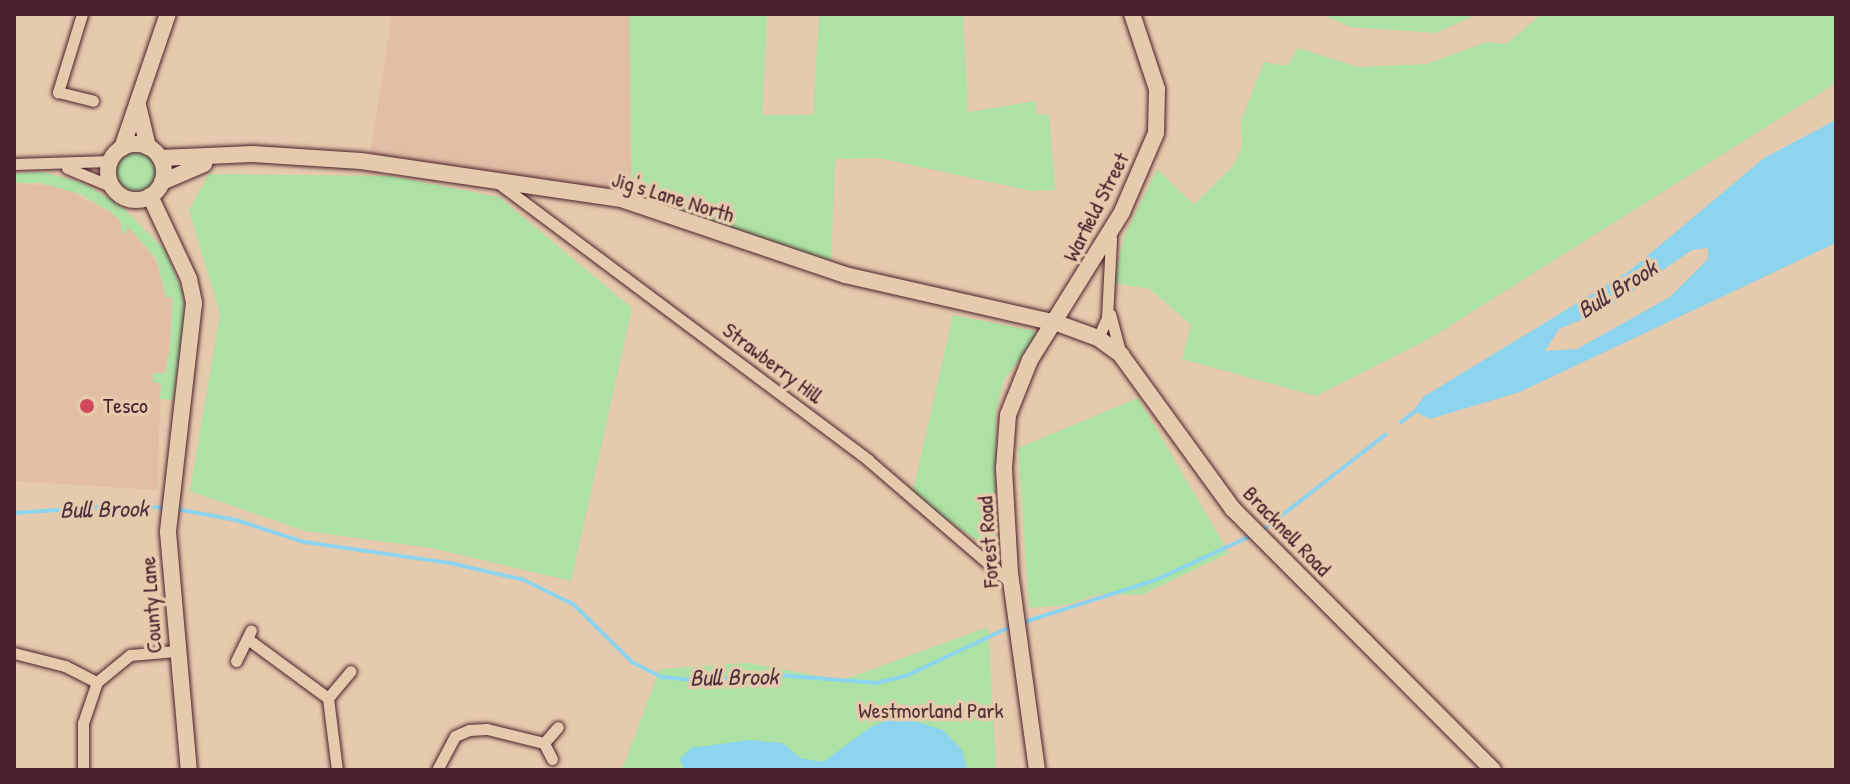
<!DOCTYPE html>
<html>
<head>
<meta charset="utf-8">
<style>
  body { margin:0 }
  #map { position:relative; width:1850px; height:784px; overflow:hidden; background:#e6caad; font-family:"Patrick Hand",sans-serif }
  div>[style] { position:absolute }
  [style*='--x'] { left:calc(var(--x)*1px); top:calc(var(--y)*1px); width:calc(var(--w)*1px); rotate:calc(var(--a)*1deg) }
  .built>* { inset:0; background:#e2bea5 }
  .green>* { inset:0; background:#ade2a4 }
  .round { border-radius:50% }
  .water>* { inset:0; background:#8dd4ef }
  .stream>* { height:4px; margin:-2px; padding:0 2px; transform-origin:2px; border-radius:2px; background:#8dd4ef }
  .roads { filter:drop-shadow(0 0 2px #4a1f2b) drop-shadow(0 0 2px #4a1f2b) }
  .street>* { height:11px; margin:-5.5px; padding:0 5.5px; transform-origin:5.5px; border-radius:5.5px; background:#e6caad }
  .secondary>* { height:16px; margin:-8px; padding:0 8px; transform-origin:8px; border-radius:8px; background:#e6caad }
  .secondary>.ring { margin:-8px; padding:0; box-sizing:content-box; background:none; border:16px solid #e6caad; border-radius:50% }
  .dots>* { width:22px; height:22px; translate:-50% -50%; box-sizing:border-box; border:4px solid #e6caad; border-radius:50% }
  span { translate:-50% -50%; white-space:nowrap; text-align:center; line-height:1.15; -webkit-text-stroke:7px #e6caad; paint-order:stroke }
  .street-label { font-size:22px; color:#4a1f2b }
  .poi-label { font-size:22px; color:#4a1f2b }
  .left { translate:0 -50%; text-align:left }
  .park-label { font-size:22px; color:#543237 }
  .water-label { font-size:24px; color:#51313f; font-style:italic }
  .frame { position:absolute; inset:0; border:16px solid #4a1f2b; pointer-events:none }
</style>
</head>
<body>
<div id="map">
  <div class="built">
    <i style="clip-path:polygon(392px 14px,629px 14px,632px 193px,370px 156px)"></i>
    <i style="clip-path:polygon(14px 183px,62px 187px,112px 213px,142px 240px,165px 276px,166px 297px,173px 297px,169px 355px,165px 373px,153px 373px,153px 382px,161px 383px,157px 490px,14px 481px)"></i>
  </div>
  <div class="green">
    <i style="clip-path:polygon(629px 14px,767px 14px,762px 115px,813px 115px,819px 14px,963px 14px,968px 112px,1036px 101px,1036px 114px,1049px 115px,1055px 190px,1032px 191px,879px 158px,835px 159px,831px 262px,632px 193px)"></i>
    <i style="clip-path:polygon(1321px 14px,1478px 14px,1436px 33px,1351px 27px)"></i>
    <i style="clip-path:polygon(1542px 14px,1836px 14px,1836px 83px,1429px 339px,1316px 396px,1182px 359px,1191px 325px,1150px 289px,1113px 283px,1124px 237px,1157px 169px,1194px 205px,1232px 167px,1242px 148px,1241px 121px,1264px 62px,1287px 66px,1298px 48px,1358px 67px,1427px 64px,1487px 42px,1506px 44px)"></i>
    <i class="round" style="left:114px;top:148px;width:44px;height:44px"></i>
    <i style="clip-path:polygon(43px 172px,83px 183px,119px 204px,166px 251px,183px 294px,185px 316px,173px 400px,160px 399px,161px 383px,153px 382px,153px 373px,165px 373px,169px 354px,173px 298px,166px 297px,156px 258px,129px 228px,122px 235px,121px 222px,112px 213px,80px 194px,41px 183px,14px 183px,14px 173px)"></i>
    <i style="clip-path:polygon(209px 174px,390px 176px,499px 197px,632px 308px,571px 581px,431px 548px,305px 531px,190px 491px,220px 314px,189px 210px)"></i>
    <i style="clip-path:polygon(953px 315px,1040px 332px,1004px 380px,996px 411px,995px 553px,912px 495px)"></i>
    <i style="clip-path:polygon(1138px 398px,1229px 553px,1142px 595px,1099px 594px,1065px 605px,1029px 608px,1018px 448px)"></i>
    <i style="clip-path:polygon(988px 627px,996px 770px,622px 770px,660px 669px,747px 663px,843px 680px)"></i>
  </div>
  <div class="water">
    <i style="clip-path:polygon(evenodd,1836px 120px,1836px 243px,1520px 392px,1430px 419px,1414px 411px,1423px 397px,1628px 272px,1764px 158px,1836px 120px,1708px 248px,1708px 259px,1670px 297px,1577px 349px,1545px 351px,1559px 329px,1605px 310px,1692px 250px,1708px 248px)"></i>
    <i style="clip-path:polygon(898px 716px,943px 730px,962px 750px,967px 770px,684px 770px,680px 759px,691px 748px,749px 740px,783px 743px,800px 758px,823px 762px,871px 727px)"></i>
  </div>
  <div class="stream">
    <i style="--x:1401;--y:422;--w:21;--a:-37"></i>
    <i style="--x:176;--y:509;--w:61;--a:10.4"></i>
    <i style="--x:236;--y:520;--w:71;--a:17.9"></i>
    <i style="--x:304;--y:542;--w:148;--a:8.2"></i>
    <i style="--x:450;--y:563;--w:76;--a:12.9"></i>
    <i style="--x:524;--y:580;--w:55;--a:26.1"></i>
    <i style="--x:573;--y:604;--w:83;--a:44.5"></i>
    <i style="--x:632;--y:662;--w:34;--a:27"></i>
    <i style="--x:662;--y:677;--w:43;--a:5.3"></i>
    <i style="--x:705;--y:681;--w:72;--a:-4.8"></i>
    <i style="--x:777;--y:675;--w:100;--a:4.6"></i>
    <i style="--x:877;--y:683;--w:32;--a:-14"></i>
    <i style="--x:908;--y:675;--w:115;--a:-25.2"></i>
    <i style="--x:14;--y:513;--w:113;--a:-4"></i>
    <i style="--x:127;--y:505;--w:40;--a:4.3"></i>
    <i style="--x:1263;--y:530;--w:155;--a:-37.9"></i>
    <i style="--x:1021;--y:623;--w:142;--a:-17.7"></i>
    <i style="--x:1156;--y:580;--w:105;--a:-24.9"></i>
  </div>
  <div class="roads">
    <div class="street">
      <i style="--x:82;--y:14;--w:82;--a:107.1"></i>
      <i style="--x:58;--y:92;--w:36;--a:14"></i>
      <i style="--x:14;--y:164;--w:96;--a:-1.8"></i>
      <i style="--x:67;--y:168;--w:50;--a:22.4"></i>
      <i style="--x:501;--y:185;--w:459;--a:36.8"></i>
      <i style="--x:868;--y:460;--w:189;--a:40.7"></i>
      <i style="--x:1110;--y:314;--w:42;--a:75"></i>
      <i style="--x:1098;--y:338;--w:22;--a:-66"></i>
      <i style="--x:1107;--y:318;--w:80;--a:-87.1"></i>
      <i style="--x:249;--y:640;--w:98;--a:36.3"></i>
      <i style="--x:328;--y:698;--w:73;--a:82.9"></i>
      <i style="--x:14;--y:653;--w:53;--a:14.3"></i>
      <i style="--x:65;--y:666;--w:36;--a:27"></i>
      <i style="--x:236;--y:661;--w:34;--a:-64"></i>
      <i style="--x:328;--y:698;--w:35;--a:-50"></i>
      <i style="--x:552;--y:759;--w:18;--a:-117"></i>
      <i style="--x:544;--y:743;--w:21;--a:-49"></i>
      <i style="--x:83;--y:770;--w:47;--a:-90"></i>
      <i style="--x:83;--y:723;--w:43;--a:-71.1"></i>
      <i style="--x:97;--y:682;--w:43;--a:-39.3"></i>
      <i style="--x:130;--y:655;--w:46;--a:-5"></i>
      <i style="--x:437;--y:770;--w:38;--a:-62"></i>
      <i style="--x:455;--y:736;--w:15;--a:-23"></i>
      <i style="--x:469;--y:730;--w:18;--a:-3"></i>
      <i style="--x:487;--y:729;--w:59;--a:13.8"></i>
    </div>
    <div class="secondary">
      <i style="--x:138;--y:105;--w:43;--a:76.6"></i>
      <i class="ring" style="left:108px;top:144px;width:40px;height:40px"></i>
      <i style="--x:122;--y:148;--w:142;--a:-71.1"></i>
      <i style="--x:160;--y:158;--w:93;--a:-2.5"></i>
      <i style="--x:253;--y:154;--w:108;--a:3.7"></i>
      <i style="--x:361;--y:161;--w:263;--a:8.3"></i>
      <i style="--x:621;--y:199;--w:237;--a:18.7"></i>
      <i style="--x:845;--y:275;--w:217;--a:12.8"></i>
      <i style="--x:1057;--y:323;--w:44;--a:20.1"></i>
      <i style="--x:1098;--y:338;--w:29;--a:36"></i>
      <i style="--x:1121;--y:355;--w:190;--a:54"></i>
      <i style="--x:1233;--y:509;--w:368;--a:45.1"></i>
      <i style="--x:162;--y:182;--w:46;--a:-23.2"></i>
      <i style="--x:150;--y:196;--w:92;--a:64.8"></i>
      <i style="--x:189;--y:279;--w:25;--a:78"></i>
      <i style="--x:194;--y:303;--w:230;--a:96.5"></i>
      <i style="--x:168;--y:532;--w:239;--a:85"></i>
      <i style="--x:1037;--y:770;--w:199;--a:-97.8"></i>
      <i style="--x:1010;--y:573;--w:105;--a:-93.3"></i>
      <i style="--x:1004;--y:468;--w:53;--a:-85.7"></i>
      <i style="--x:1008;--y:415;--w:59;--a:-68.2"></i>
      <i style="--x:1030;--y:360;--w:174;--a:-58.1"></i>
      <i style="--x:1122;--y:212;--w:86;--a:-66.7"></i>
      <i style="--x:1156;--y:133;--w:44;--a:-88.7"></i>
      <i style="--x:1157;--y:89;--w:79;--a:-108.4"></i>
    </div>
  </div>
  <div class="dots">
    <i style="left:87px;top:406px;background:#d1495b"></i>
  </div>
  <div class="street-label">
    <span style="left:673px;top:197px;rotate:17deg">Jig's Lane North</span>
    <span style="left:1096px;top:207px;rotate:-63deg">Warfield Street</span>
    <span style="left:773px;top:363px;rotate:37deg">Strawberry Hill</span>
    <span style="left:1287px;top:531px;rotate:46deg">Bracknell Road</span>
    <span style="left:988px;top:542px;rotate:-94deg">Forest Road</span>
    <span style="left:151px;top:605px;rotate:-94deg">County Lane</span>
  </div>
  <div class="poi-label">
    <span class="left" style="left:103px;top:406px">Tesco</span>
  </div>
  <div class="park-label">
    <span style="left:931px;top:711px">Westmorland Park</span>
  </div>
  <div class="water-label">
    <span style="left:1617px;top:289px;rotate:-32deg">Bull Brook</span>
    <span style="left:104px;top:509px;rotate:-1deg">Bull Brook</span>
    <span style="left:734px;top:677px;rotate:-1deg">Bull Brook</span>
  </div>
  <div class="frame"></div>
</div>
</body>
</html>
